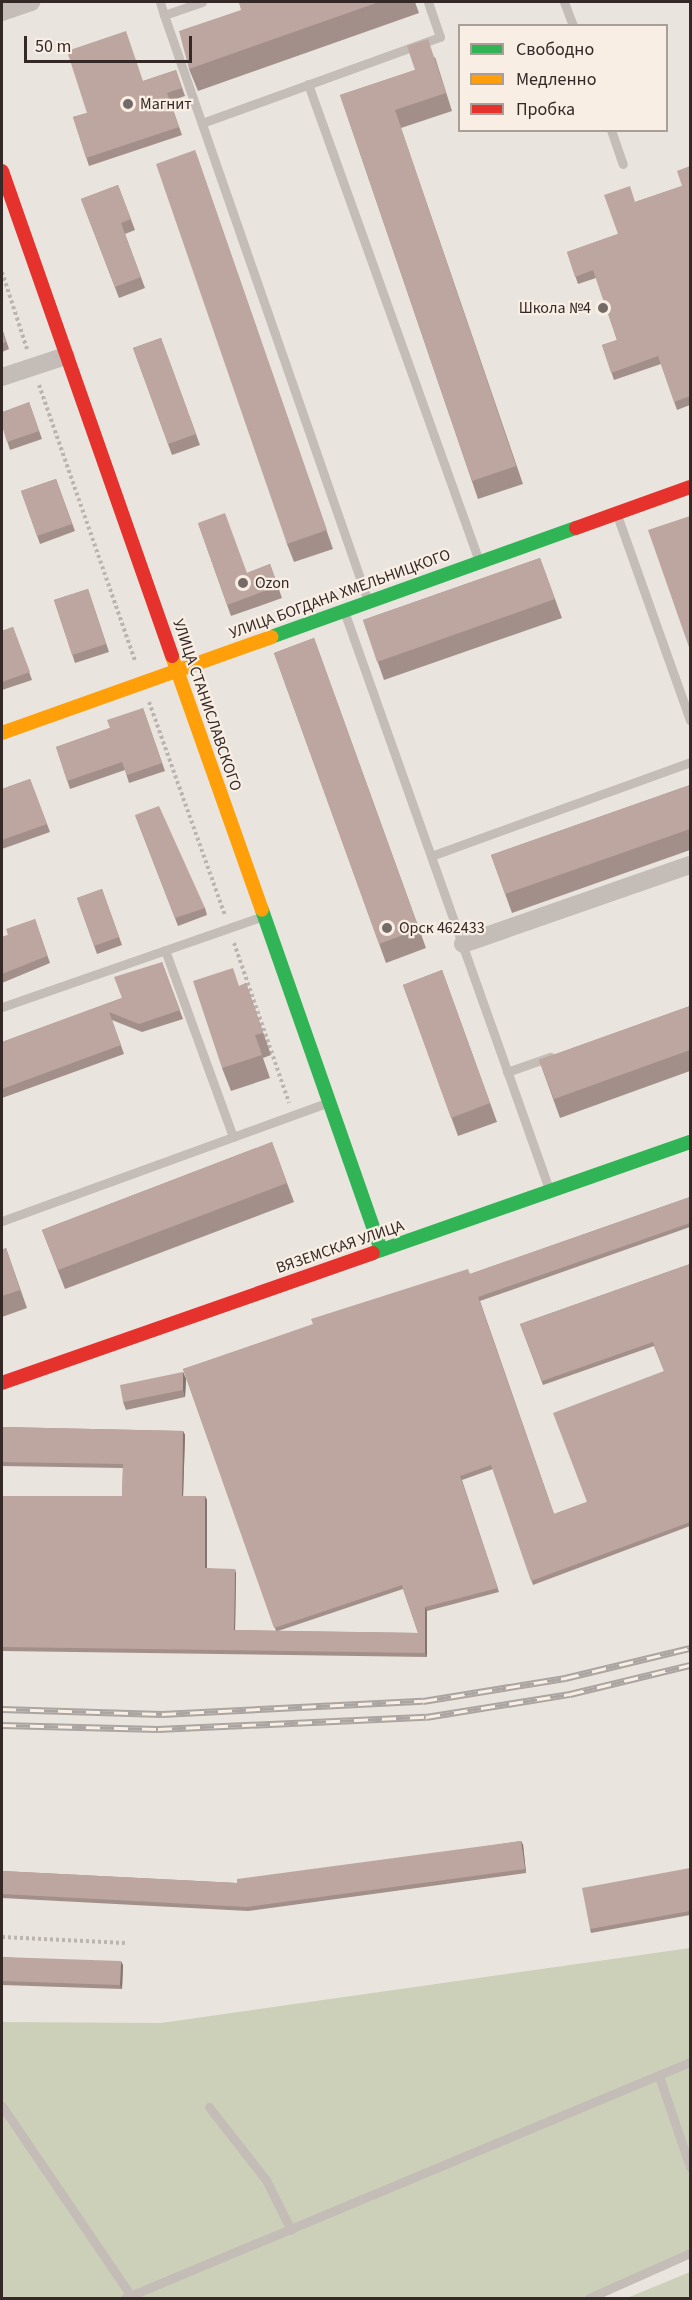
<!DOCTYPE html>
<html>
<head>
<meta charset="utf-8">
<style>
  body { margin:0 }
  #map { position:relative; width:692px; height:2300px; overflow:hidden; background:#eae4de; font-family:"Source Sans 3",sans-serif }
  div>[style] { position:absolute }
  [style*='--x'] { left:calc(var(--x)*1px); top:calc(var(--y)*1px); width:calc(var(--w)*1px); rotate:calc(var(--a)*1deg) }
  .green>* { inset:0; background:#cdd0b8 }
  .path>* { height:4px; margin-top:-2px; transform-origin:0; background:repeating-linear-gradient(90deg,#bcb4b0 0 3px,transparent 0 6px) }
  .lane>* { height:9px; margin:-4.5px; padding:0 4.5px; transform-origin:4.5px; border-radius:4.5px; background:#c4bcb7 }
  .street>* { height:18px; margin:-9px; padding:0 9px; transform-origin:9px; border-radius:9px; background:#c4bcb7 }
  .fast>* { height:14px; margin:-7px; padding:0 7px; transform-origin:7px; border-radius:7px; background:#30b455 }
  .slow>* { height:14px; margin:-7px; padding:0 7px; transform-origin:7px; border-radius:7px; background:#ff9f0a }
  .jam>* { height:14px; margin:-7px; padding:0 7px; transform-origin:7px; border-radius:7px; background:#e5322d }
  .rail>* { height:7px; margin-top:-3.5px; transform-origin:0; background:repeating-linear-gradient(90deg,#f8eee4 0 14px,#aba5a2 0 28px); box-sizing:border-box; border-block:2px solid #aba5a2 }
  .wall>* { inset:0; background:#a38f8a }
  .shaded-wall>* { inset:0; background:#857470 }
  .building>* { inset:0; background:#bea6a0 }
  .dots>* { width:16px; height:16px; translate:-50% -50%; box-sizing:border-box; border:3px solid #f8eee4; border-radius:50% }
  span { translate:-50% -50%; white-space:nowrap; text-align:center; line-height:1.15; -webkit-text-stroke:4.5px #f8eee4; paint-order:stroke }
  .poi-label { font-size:16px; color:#342926 }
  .left { translate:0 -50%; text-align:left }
  .right { translate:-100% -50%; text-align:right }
  .street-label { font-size:16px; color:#342926 }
  .frame { position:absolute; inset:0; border:3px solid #342926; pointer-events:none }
  .legend { position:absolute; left:458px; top:24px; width:210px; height:108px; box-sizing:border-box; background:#f8eee4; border:2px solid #aa9f98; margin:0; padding:8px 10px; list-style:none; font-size:18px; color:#342926 }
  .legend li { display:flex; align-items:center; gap:12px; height:30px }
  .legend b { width:30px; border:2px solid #aa9f98 }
  .scale { position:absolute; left:24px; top:36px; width:168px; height:27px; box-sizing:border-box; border:3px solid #342926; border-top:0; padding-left:8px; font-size:18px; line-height:21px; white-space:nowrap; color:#342926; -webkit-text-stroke:4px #f8eee4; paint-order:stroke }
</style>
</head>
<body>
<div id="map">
  <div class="green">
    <i style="clip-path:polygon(690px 1948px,690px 2256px,591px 2298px,2px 2298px,2px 2022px,161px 2023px)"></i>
    <i style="clip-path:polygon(690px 2272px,690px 2298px,627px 2298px)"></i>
  </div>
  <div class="path">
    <i style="--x:2;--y:272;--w:81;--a:72"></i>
    <i style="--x:39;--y:385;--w:292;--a:70.8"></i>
    <i style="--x:149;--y:702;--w:227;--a:70.4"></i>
    <i style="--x:234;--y:943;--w:169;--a:71"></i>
    <i style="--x:2;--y:1937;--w:123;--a:2.8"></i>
  </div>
  <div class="lane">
    <i style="--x:160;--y:2;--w:14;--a:73"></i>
    <i style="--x:202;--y:2;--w:40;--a:161.1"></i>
    <i style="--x:164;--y:15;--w:620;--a:70.81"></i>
    <i style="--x:564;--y:2;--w:26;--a:69"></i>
    <i style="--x:308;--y:84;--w:507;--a:70.28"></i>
    <i style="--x:202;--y:123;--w:253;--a:-19.9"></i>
    <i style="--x:440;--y:37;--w:37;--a:-109"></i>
    <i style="--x:611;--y:130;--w:36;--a:71"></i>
    <i style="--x:617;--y:515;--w:218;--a:70.4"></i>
    <i style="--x:344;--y:611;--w:613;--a:70.47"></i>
    <i style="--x:431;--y:856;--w:276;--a:-19.9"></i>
    <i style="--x:165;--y:950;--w:199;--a:70"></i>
    <i style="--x:2;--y:1007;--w:277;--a:-19.2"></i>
    <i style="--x:507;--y:1072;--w:46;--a:-19.2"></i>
    <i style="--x:2;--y:1221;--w:346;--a:-20"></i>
    <i style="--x:659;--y:2076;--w:96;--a:71.2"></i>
    <i style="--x:2;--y:2106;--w:230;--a:55.8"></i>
    <i style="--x:209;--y:2107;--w:93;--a:52"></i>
    <i style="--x:266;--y:2180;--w:56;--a:63.4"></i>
    <i style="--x:125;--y:2298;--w:612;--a:-22.67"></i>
    <i style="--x:589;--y:2298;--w:111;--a:-24"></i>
  </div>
  <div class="street">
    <i style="--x:2;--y:12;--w:31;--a:-19"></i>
    <i style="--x:2;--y:377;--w:67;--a:-18.2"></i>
    <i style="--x:463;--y:944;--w:240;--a:-19.2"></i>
  </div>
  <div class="fast">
    <i style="--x:271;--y:637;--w:324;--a:-19.7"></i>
    <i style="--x:262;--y:910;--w:360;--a:70.7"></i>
    <i style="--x:373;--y:1253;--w:336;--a:-19.3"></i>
  </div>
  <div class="slow">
    <i style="--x:172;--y:656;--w:269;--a:70.5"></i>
    <i style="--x:2;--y:733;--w:286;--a:-19.6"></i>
  </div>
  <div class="jam">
    <i style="--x:2;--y:171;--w:514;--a:70.68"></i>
    <i style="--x:576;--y:528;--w:121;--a:-19.8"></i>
    <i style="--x:2;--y:1383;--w:393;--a:-19.3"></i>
  </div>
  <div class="rail">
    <i style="--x:2;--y:1709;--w:160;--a:1.8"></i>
    <i style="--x:162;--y:1714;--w:261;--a:-2.9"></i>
    <i style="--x:423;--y:1701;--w:144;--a:-9.2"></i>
    <i style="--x:565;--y:1678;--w:129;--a:-13.5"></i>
    <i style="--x:2;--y:1725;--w:156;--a:1.5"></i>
    <i style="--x:158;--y:1729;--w:268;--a:-2.6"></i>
    <i style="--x:426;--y:1717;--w:146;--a:-9.1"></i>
    <i style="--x:570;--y:1694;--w:123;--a:-13.6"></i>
  </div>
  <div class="wall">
    <i style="clip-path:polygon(243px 2px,415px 2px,419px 13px,198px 91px,189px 69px,241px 10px)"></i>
    <i style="clip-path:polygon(435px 57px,452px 111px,401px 128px,523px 484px,478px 499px,340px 95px,415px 70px)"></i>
    <i style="clip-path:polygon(176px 70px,185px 96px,170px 101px,182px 135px,89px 166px,73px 117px,87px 113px,143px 81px)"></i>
    <i style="clip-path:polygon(195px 150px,333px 549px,294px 562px,287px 544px)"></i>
    <i style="clip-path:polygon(690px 166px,690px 405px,677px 410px,661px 364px,614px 380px,602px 345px,617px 340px,596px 278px,578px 284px,567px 252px,618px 234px,635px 202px,682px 186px)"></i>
    <i style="clip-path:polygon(118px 185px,135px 230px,125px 234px,145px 288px,119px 298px,81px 199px)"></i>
    <i style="clip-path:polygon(2px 328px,9px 349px,2px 352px)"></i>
    <i style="clip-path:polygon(161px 338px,200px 445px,172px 455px,133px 348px)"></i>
    <i style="clip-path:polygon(29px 402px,42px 439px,10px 450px,2px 425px)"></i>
    <i style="clip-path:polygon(56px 479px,75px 531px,40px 544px,21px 491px)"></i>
    <i style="clip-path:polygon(198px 523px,247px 573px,270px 564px,282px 598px,231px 616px)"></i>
    <i style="clip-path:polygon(540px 558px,562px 618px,384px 680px,363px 620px)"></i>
    <i style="clip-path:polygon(88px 589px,109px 652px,75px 663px,54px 600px)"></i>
    <i style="clip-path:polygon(13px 627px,32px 680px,2px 690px,2px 631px)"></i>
    <i style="clip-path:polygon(314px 638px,426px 948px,386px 963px,274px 653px)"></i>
    <i style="clip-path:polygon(143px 708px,165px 771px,129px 783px,125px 770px,70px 789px,56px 747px,110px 728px)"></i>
    <i style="clip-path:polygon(30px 779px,50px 832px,2px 849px,2px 789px)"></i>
    <i style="clip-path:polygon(690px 785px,690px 850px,512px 913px,491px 855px)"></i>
    <i style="clip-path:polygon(135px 815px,205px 908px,207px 915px,178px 926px)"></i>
    <i style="clip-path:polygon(102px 889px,122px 945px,97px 954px,77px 898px)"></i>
    <i style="clip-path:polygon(35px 919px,50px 963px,2px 983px,2px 937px,8px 935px)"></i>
    <i style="clip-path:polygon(162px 962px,183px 1019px,142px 1032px,112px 1020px,124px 1054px,2px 1098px,2px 1042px,122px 998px)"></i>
    <i style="clip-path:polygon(442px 970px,497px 1122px,458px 1136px,403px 985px)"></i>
    <i style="clip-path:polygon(246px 983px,271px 1055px,263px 1058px,270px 1078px,231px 1091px,222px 1068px,240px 986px)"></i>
    <i style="clip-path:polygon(690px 1006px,690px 1071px,560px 1118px,539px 1060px)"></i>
    <i style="clip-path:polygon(272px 1142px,294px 1202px,65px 1289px,42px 1230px)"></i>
    <i style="clip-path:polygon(evenodd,690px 1197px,690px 1227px,480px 1301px,554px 1514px,587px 1502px,664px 1371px,654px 1346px,543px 1385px,520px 1324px,690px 1264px,690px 1526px,533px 1585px,493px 1469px,462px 1480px,499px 1592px,427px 1611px,427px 1657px,2px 1651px,2px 1496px,122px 1496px,123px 1468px,2px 1466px,2px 1427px,183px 1431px,185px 1435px,183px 1496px,205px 1496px,207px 1500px,207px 1568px,236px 1573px,235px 1630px,276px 1631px,183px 1369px,470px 1274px,690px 1197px,403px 1589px,418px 1633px,278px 1631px,403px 1589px)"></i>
    <i style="clip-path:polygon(6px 1248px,27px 1308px,2px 1317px,2px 1250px)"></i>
    <i style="clip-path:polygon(183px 1372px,186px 1379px,185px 1397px,126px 1410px,123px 1402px)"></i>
    <i style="clip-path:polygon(521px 1841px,523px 1845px,526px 1873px,248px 1911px,2px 1898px,2px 1871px,237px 1883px)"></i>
    <i style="clip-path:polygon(690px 1868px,690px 1915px,591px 1933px,590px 1929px)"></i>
    <i style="clip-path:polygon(2px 1957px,123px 1965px,122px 1989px,2px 1985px)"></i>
  </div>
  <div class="shaded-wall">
    <i style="clip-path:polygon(183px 1372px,186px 1379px,185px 1397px,183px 1390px)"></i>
    <i style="clip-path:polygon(183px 1431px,185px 1435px,183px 1500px,182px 1496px)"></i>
    <i style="clip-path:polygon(205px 1496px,207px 1500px,207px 1572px,205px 1568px)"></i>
    <i style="clip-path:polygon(235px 1569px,236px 1573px,235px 1634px,234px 1630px)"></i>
    <i style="clip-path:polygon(425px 1607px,427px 1611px,427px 1657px,425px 1653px)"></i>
    <i style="clip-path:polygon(521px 1841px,523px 1845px,526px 1873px,525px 1869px)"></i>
    <i style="clip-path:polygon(121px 1961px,123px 1965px,122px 1989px,120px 1985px)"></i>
  </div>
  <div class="building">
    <i style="clip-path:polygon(243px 2px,379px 2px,189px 69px,179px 31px,241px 10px,239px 3px)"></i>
    <i style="clip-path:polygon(126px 31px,143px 81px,176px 70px,182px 88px,167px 93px,179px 127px,86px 158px,73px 117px,87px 113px,67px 51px)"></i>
    <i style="clip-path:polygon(428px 39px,446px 93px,395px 110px,516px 466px,472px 481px,340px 95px,415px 70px,407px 46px)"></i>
    <i style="clip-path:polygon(195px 150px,327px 530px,287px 544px,156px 164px)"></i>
    <i style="clip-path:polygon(690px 166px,690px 396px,674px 402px,658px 356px,611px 373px,602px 345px,617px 340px,593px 270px,575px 277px,567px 252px,618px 234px,604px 195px,630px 186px,635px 202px,682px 186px,677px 171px)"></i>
    <i style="clip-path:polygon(118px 185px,131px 219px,121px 223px,141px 277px,115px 287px,81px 199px)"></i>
    <i style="clip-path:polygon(2px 329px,6px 342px,2px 343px)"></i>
    <i style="clip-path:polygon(161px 338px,196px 434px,168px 444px,133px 348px)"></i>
    <i style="clip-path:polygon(29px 402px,39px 431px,7px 442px,2px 425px,2px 412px)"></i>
    <i style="clip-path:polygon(56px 479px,72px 524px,37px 536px,21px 491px)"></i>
    <i style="clip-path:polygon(225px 513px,247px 573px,270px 564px,278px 586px,227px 605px,198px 523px)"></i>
    <i style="clip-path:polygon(690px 516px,690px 650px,648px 530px)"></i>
    <i style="clip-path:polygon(540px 558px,555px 599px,377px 662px,363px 620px)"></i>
    <i style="clip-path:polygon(88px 589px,106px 644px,72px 655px,54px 600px)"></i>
    <i style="clip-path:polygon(13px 627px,30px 672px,2px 682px,2px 631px)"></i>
    <i style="clip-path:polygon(314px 638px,419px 929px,379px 944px,274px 653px)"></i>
    <i style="clip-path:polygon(143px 708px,162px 763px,127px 775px,122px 762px,67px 781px,56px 747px,110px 728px,107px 720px)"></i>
    <i style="clip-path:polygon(30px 779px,47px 824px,2px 840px,2px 789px)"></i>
    <i style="clip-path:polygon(690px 785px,690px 829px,505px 894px,491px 855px)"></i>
    <i style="clip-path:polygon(159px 806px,205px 908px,175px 918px,135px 815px)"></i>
    <i style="clip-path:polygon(102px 889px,119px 937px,94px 946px,77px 898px)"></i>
    <i style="clip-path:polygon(35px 919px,47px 956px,2px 974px,2px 937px,8px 935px,6px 929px)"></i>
    <i style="clip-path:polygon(162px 962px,180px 1010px,139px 1024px,109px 1012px,121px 1045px,2px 1089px,2px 1042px,122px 998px,114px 977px)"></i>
    <i style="clip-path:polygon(233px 968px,239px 986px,246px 983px,263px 1033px,255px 1035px,262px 1055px,222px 1068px,193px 981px)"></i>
    <i style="clip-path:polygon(442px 970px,490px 1103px,451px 1118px,403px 985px)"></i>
    <i style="clip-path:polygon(690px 1006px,690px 1050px,554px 1099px,539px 1060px)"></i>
    <i style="clip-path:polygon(272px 1142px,287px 1183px,58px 1270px,42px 1230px)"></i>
    <i style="clip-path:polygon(690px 1197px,690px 1223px,478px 1297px,554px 1514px,587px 1502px,553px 1413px,664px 1371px,653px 1342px,542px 1381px,520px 1324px,690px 1264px,690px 1522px,531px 1581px,491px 1465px,460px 1476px,498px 1588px,425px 1607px,425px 1653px,2px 1647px,2px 1496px,122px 1496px,123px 1464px,2px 1462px,2px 1427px,183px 1431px,182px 1496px,205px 1496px,205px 1568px,235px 1569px,234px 1630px,418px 1633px,402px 1585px,274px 1628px,183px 1369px,313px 1324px,311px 1319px,468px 1269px,470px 1274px)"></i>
    <i style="clip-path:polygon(6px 1248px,20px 1290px,2px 1296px,2px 1250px)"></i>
    <i style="clip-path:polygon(183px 1372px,183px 1390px,123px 1402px,120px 1385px)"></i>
    <i style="clip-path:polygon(521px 1841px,525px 1869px,247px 1907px,2px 1894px,2px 1871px,237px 1883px,237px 1879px)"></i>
    <i style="clip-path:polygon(690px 1868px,690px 1911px,590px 1929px,582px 1888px)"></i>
    <i style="clip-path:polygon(2px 1957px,121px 1961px,120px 1985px,2px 1981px)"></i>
  </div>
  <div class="dots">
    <i style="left:128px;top:104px;background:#746a66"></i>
    <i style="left:603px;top:308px;background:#746a66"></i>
    <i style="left:243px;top:583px;background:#746a66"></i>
    <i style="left:387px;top:928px;background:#746a66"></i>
  </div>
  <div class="poi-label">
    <span class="left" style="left:140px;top:104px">Магнит</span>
    <span class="right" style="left:591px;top:308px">Школа №4</span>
    <span class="left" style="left:255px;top:583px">Ozon</span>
    <span class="left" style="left:399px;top:928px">Орск 462433</span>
  </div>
  <div class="street-label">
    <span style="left:340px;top:594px;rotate:-20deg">УЛИЦА БОГДАНА ХМЕЛЬНИЦКОГО</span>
    <span style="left:207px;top:705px;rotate:71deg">УЛИЦА СТАНИСЛАВСКОГО</span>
    <span style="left:340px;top:1247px;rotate:-19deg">ВЯЗЕМСКАЯ УЛИЦА</span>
  </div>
  <div class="frame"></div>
  <ul class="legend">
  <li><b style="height:8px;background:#30b455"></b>Свободно</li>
  <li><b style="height:8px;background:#ff9f0a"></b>Медленно</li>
  <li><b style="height:8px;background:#e5322d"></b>Пробка</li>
  </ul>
  <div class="scale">50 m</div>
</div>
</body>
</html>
